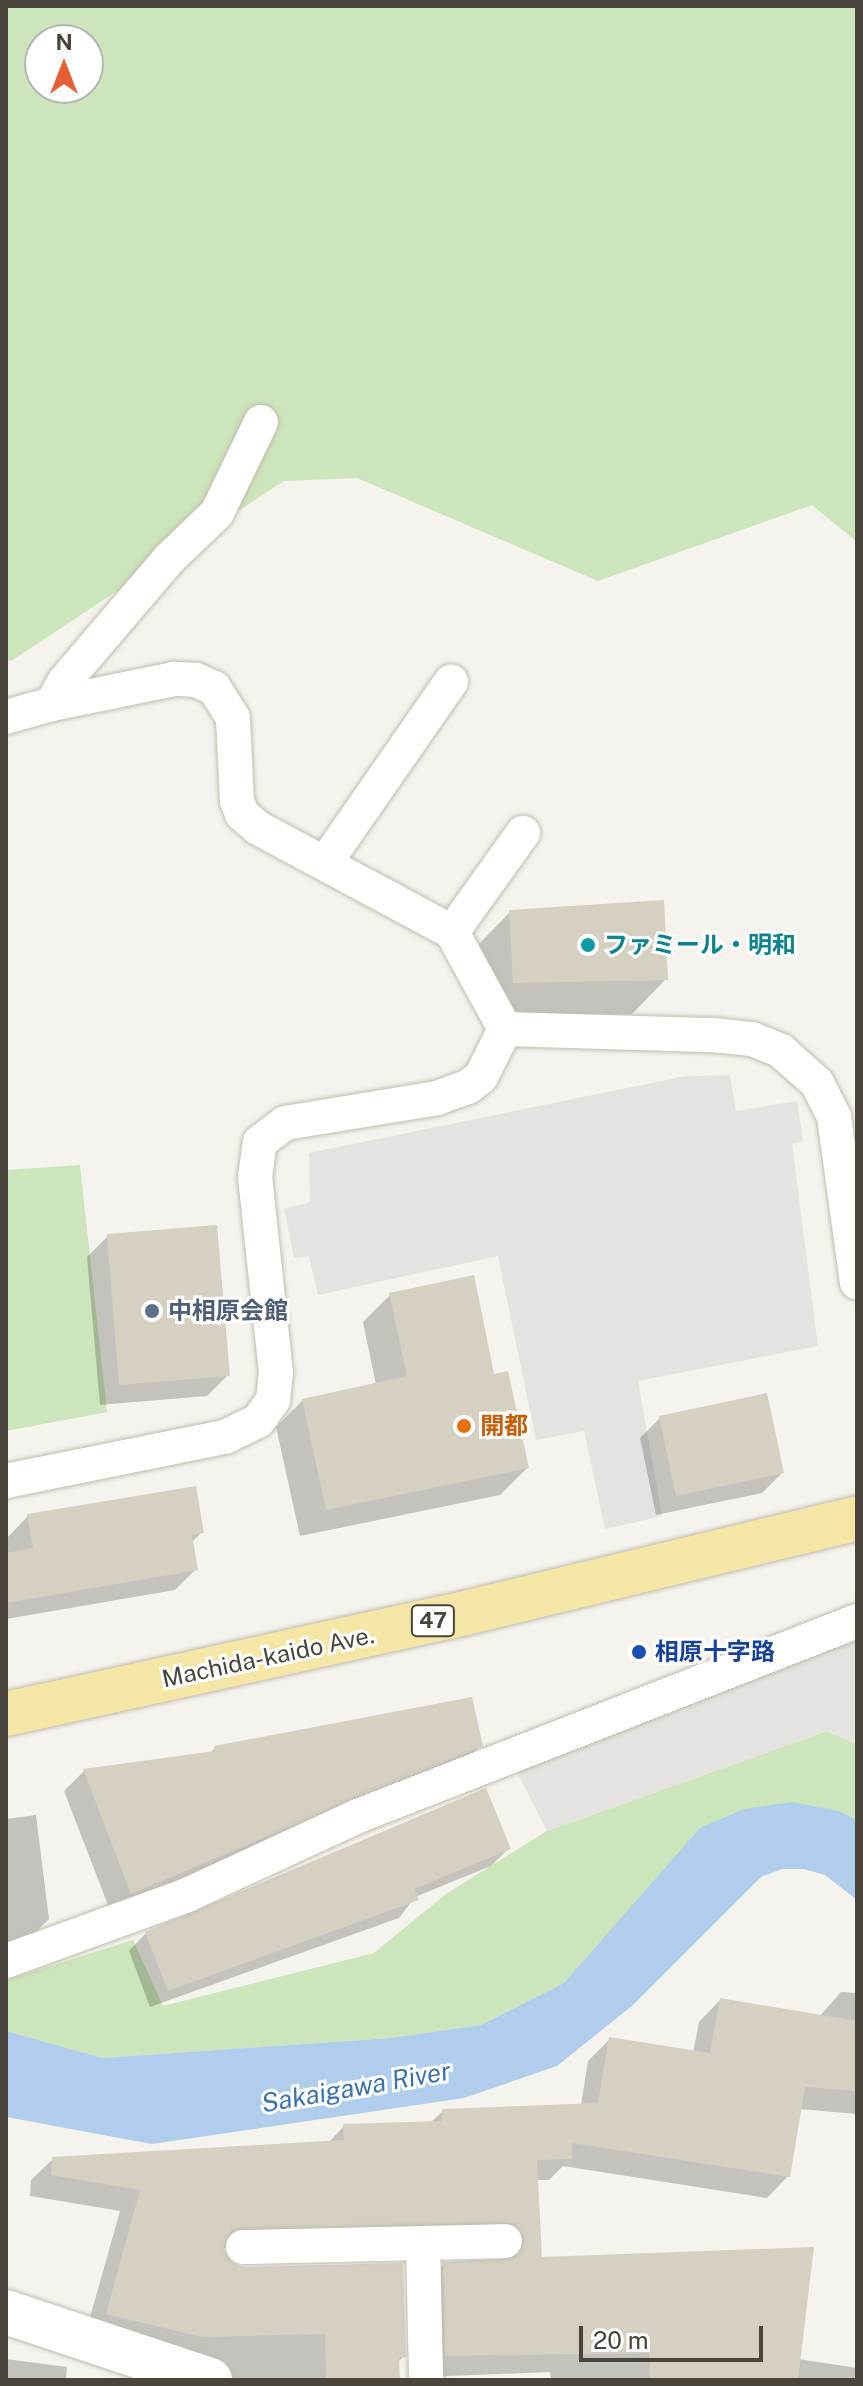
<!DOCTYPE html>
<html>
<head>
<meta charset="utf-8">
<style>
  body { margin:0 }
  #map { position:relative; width:863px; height:2386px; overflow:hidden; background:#f5f3ed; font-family:"Public Sans","Noto Sans JP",sans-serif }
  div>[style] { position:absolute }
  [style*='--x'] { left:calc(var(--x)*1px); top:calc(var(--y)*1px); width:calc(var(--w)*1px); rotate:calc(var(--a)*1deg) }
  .green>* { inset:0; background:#cde5ba }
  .parking>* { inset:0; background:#e5e3e0 }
  .water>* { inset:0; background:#b0cdeb }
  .shadow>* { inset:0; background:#0003 }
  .building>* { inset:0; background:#d6d0c3 }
  .roads { filter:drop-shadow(0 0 2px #c0bcb0) drop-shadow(0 0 2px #c0bcb0) }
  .lane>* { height:34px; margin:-17px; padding:0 17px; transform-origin:17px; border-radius:17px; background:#fff }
  .street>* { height:44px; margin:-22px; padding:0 22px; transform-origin:22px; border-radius:22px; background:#fff }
  .primary>* { height:44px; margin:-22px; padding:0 22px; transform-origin:22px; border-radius:22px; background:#f5e6a5 }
  .dots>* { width:22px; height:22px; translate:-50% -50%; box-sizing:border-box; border:4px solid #fff; border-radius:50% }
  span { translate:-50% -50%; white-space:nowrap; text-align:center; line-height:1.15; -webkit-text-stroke:6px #fff; paint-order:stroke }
  .shield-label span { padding:2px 6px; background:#fff; border:2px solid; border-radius:6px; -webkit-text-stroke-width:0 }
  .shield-label { font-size:22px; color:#49453b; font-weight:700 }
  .culture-label { font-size:24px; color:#0d838f; font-weight:700 }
  .left { translate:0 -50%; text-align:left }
  .service-label { font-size:24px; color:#4e5e75; font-weight:700 }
  .food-label { font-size:24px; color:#c56008; font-weight:700 }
  .transit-label { font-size:24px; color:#164399; font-weight:700 }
  .street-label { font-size:24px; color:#49453b }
  .water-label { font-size:26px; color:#3c72ad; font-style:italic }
  .frame { position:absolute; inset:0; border:8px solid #49453b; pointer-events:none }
  .north { position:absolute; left:24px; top:24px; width:80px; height:80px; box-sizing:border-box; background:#fff; border:2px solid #b6b5b1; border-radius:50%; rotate:0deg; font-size:22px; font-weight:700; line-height:32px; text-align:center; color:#49453b }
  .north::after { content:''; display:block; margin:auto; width:28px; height:36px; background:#e75f32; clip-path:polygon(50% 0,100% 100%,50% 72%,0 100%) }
  .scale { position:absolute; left:579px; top:2326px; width:184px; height:36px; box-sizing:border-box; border:4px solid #49453b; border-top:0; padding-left:10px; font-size:24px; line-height:28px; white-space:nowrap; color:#49453b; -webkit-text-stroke:6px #fff; paint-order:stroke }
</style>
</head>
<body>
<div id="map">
  <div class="green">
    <i style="clip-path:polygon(evenodd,6px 6px,857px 6px,857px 542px,812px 505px,598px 581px,357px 478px,284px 481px,11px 661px,6px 660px,6px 6px,40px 40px,88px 40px,88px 88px,40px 88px,40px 40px)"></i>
    <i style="clip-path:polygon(80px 1165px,107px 1412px,6px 1431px,6px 1170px)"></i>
    <i style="clip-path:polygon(827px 1731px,857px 1745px,857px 1820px,839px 1811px,628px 1915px,564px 1983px,481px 2025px,390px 2038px,103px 2058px,6px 2031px,6px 1980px,133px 1940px,163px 2006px,374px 1953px,446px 1894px,547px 1831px)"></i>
  </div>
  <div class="parking">
    <i style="clip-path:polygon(730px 1075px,736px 1111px,797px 1101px,803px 1141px,792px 1144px,818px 1346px,638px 1381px,662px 1516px,605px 1529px,584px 1431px,536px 1440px,498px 1256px,318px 1295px,309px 1256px,294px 1258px,284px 1209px,310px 1202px,309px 1153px,686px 1076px)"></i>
    <i style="clip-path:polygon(857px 1637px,857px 1745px,827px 1731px,547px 1831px,517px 1772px)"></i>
  </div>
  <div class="water">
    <i style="clip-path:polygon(792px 1802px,839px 1811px,857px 1820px,857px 1900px,825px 1875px,804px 1869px,782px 1869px,761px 1877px,633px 2005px,557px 2066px,464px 2098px,152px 2144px,6px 2117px,6px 2031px,103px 2058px,390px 2038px,481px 2025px,564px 1983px,700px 1828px,744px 1809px)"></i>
  </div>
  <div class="shadow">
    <i style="clip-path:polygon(510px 912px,666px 979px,632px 1014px,480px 1016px,476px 947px)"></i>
    <i style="clip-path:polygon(108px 1236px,228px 1375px,207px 1396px,100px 1405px,87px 1257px)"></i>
    <i style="clip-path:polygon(390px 1295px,492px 1376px,527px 1468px,500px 1495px,300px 1536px,276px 1427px,303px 1400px,376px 1385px,363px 1322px)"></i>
    <i style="clip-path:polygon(660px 1418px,782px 1473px,762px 1493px,656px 1515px,640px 1438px)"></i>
    <i style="clip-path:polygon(28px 1516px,202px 1532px,192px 1542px,196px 1569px,175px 1590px,6px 1619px,8px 1537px)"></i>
    <i style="clip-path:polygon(481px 1745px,460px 1765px,111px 1913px,64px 1791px,84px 1771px,210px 1753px,215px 1748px)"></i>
    <i style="clip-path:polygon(36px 1815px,49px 1919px,29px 1939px,6px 1943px,6px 1819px)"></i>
    <i style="clip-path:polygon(509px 1848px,491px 1866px,415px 1897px,399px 1918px,150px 2007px,129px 1951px,146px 1933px)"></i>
    <i style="clip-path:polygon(841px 1992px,857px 1993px,857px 2114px,800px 2109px,788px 2176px,767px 2198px,563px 2166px,549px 2180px,536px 2180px,540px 2259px,798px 2359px,857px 2368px,857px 2380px,551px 2380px,550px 2372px,425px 2377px,423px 2286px,444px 2264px,503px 2261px,492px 2244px,224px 2248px,224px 2258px,403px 2357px,397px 2363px,397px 2380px,197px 2380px,85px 2335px,120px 2211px,30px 2196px,31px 2180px,53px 2159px,328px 2143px,344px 2126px,430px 2123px,443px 2111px,581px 2105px,588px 2061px,610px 2039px,693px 2053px,699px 2022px,720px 2000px,819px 2017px)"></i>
    <i style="clip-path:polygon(6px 2359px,67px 2367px,66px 2380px,6px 2380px)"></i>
  </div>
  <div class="building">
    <i style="clip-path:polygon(664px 900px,668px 980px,513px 983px,509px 910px)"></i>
    <i style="clip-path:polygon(217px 1225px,230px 1376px,119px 1385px,107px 1234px)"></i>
    <i style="clip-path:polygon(474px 1275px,494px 1374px,508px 1371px,529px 1468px,326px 1510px,302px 1399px,407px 1376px,389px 1293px)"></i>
    <i style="clip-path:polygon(767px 1393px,784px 1473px,676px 1496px,659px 1416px)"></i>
    <i style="clip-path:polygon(196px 1486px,204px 1533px,192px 1535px,198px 1570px,6px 1603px,6px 1553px,33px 1548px,27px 1514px)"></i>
    <i style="clip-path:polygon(472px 1697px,483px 1746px,131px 1894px,83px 1769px,215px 1751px,214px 1746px)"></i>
    <i style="clip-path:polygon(486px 1788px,511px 1849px,414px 1889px,419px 1900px,168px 1991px,145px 1932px)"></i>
    <i style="clip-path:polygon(720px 1998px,857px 2021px,857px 2091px,805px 2087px,790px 2177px,572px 2143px,572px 2159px,537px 2160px,542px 2257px,814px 2247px,798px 2380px,650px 2380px,649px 2353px,445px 2356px,443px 2262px,515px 2258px,525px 2241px,514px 2223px,232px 2230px,223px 2248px,233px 2264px,243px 2267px,403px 2263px,406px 2357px,399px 2358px,400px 2380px,326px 2380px,325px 2334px,202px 2337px,106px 2314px,140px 2190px,51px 2175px,52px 2157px,344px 2140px,343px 2124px,442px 2121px,442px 2109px,598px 2103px,609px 2037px,710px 2053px)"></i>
  </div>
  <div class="roads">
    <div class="lane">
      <i style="--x:6;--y:717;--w:48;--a:-15.8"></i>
      <i style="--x:52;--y:704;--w:25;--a:-61"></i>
      <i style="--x:64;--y:682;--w:163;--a:-49.5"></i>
      <i style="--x:170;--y:558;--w:65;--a:-43.8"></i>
      <i style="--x:217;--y:513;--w:101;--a:-64.2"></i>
      <i style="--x:325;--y:863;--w:221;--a:-55.2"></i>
      <i style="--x:452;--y:932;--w:122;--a:-54.4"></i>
      <i style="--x:505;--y:1029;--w:208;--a:1.7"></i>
      <i style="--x:713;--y:1035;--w:39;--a:6"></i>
      <i style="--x:752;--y:1039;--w:31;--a:22"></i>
      <i style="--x:781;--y:1051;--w:48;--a:41.6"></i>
      <i style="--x:817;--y:1083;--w:38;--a:63"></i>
      <i style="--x:834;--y:1117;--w:167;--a:82.1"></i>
      <i style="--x:6;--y:1481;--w:223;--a:-11.4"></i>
      <i style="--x:225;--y:1437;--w:37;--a:-26"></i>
      <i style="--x:258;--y:1421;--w:26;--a:-54"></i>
      <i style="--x:273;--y:1400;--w:27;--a:-84"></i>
      <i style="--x:276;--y:1373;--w:197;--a:-96.1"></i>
      <i style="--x:255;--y:1177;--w:35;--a:-82"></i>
      <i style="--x:260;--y:1142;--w:31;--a:-37"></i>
      <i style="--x:285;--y:1123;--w:154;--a:-9.3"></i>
      <i style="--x:437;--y:1098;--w:33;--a:-20"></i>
      <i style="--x:468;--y:1087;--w:16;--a:-38"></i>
      <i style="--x:481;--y:1077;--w:54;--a:-63.4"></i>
      <i style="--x:505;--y:1029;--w:111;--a:-118.7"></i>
      <i style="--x:452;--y:932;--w:220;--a:-151.8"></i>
      <i style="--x:258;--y:828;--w:21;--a:-139"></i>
      <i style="--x:242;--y:814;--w:14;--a:-111"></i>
      <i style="--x:237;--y:801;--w:83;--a:-92.8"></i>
      <i style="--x:233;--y:718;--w:36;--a:-122"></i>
      <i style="--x:214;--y:688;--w:20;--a:-156"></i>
      <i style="--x:196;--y:680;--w:22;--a:-177"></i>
      <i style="--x:174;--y:679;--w:125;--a:168.4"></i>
      <i style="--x:6;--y:1961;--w:193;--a:-20"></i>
      <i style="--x:187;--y:1895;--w:188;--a:-24.8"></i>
      <i style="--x:358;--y:1816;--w:536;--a:-21.34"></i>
      <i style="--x:423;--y:2243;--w:137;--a:88.7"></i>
      <i style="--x:243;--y:2247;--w:262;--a:-1.3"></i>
    </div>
    <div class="street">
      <i style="--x:6;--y:2312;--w:215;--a:18.4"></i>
    </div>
    <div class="primary">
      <i style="--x:6;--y:1714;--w:453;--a:-12.4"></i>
      <i style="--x:449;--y:1617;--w:420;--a:-13.6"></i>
    </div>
  </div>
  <div class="dots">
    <i style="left:588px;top:945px;background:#0f9aa8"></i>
    <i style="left:152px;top:1311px;background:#5c6f8a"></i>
    <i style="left:464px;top:1426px;background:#e8710a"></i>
    <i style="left:639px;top:1652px;background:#1a4fb4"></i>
  </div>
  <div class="shield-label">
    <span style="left:433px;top:1621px">47</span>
  </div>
  <div class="culture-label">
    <span class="left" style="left:604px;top:945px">ファミール・明和</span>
  </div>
  <div class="service-label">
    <span class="left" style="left:168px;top:1311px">中相原会館</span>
  </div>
  <div class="food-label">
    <span class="left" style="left:480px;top:1426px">開都</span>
  </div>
  <div class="transit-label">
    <span class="left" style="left:655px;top:1652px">相原十字路</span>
  </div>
  <div class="street-label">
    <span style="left:268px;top:1657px;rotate:-12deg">Machida-kaido Ave.</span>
  </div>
  <div class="water-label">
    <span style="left:356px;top:2087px;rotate:-10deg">Sakaigawa River</span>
  </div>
  <div class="frame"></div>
  <div class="north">N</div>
  <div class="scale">20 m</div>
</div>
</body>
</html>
